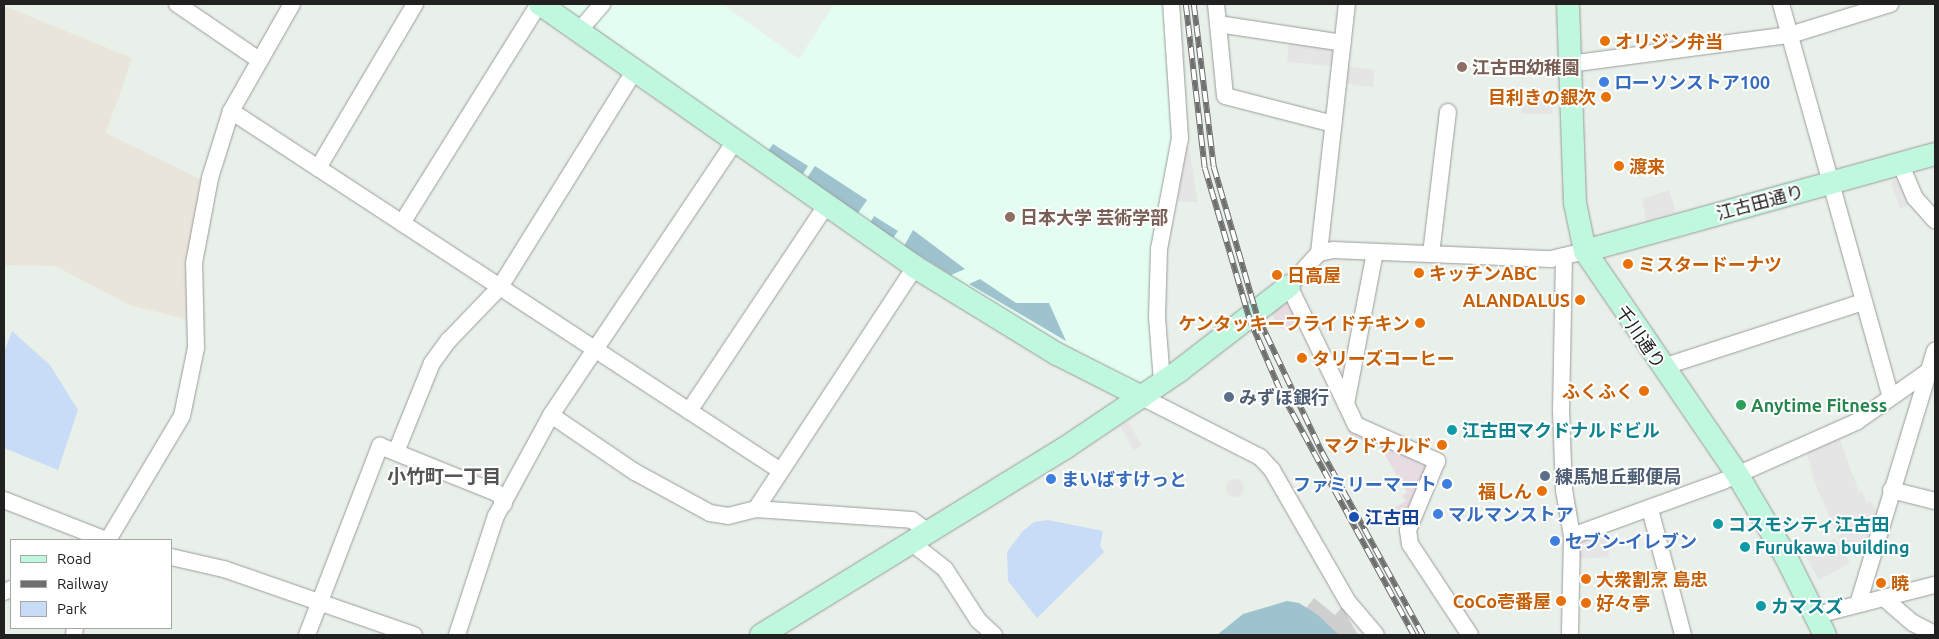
<!DOCTYPE html>
<html>
<head>
<meta charset="utf-8">
<style>
  body { margin:0 }
  #map { position:relative; width:1939px; height:639px; overflow:hidden; background:#e8f0e9; font-family:Ubuntu,"Noto Sans JP",sans-serif }
  div>[style] { position:absolute }
  [style*='--x'] { left:calc(var(--x)*1px); top:calc(var(--y)*1px); width:calc(var(--w)*1px); rotate:calc(var(--a)*1deg) }
  .industrial>* { inset:0; background:#e9e5da }
  .education>* { inset:0; background:#e3fef1 }
  .religious>* { inset:0; background:#cfcfcf }
  .forest>* { inset:0; background:#9ec3ce }
  .park>* { inset:0; background:#c8dbf7 }
  .parking>* { inset:0; background:#e5e5e5 }
  .round { border-radius:50% }
  .plaza>* { inset:0; background:#e6dce1 }
  .roads { filter:drop-shadow(0 0 1px #9b9b9b) drop-shadow(0 0 1px #9b9b9b) }
  .street>* { height:16px; margin:-8px; padding:0 8px; transform-origin:8px; border-radius:8px; background:#fff }
  .secondary>* { height:22px; margin:-11px; padding:0 11px; transform-origin:11px; border-radius:11px; background:#bff7df }
  .rail>* { height:5.5px; margin-top:-2.75px; transform-origin:0; background:repeating-linear-gradient(90deg,#fff 0 11px,#6f6f6f 0 22px); box-sizing:border-box; border-block:1px solid #6f6f6f }
  .dots>* { width:14px; height:14px; translate:-50% -50%; box-sizing:border-box; border:2px solid #fff; border-radius:50% }
  span { translate:-50% -50%; white-space:nowrap; text-align:center; line-height:1.15; -webkit-text-stroke:4px #fff; paint-order:stroke }
  .food-label { font-size:18px; color:#c56008; font-weight:700 }
  .left { translate:0 -50%; text-align:left }
  .right { translate:-100% -50%; text-align:right }
  .education-label { font-size:18px; color:#785e54; font-weight:700 }
  .shop-label { font-size:18px; color:#366cbe; font-weight:700 }
  .street-label { font-size:18px; color:#212121 }
  .service-label { font-size:18px; color:#4e5e75; font-weight:700 }
  .leisure-label { font-size:18px; color:#27864d; font-weight:700 }
  .culture-label { font-size:18px; color:#0d838f; font-weight:700 }
  .transit-label { font-size:18px; color:#164399; font-weight:700 }
  .neighbourhood-label { font-size:19px; color:#545454; font-weight:700 }
  .frame { position:absolute; inset:0; border:5px solid #212121; pointer-events:none }
  .legend { position:absolute; left:10px; top:539px; width:162px; height:90px; box-sizing:border-box; background:#fff; border:1px solid #a6a6a6; margin:0; padding:6px 9px; list-style:none; font-size:15px; color:#212121 }
  .legend li { display:flex; align-items:center; gap:10px; height:25px }
  .legend b { width:25px; border:1px solid #a6a6a6 }
</style>
</head>
<body>
<div id="map">
  <div class="industrial">
    <i style="clip-path:polygon(4px 6px,132px 58px,106px 133px,204px 181px,189px 320px,130px 305px,55px 266px,4px 265px)"></i>
  </div>
  <div class="education">
    <i style="clip-path:polygon(556px 4px,594px 4px,577px 20px)"></i>
    <i style="clip-path:polygon(612px 4px,722px 4px,799px 59px,834px 4px,1163px 4px,1175px 146px,1151px 380px,1140px 385px,1051px 336px,895px 241px,765px 151px,598px 29px,597px 22px)"></i>
  </div>
  <div class="religious">
    <i style="clip-path:polygon(1314px 598px,1335px 615px,1342px 607px,1358px 635px,1284px 635px)"></i>
  </div>
  <div class="forest">
    <i style="clip-path:polygon(773px 144px,808px 166px,803px 174px,768px 151px)"></i>
    <i style="clip-path:polygon(815px 166px,867px 200px,858px 213px,807px 178px)"></i>
    <i style="clip-path:polygon(874px 216px,898px 231px,893px 238px,870px 223px)"></i>
    <i style="clip-path:polygon(913px 230px,965px 269px,951px 275px,904px 246px)"></i>
    <i style="clip-path:polygon(980px 279px,1016px 303px,1049px 303px,1066px 341px,969px 284px)"></i>
    <i style="clip-path:polygon(1287px 601px,1299px 603px,1318px 615px,1339px 635px,1217px 635px,1243px 614px)"></i>
  </div>
  <div class="park">
    <i style="clip-path:polygon(12px 331px,50px 365px,78px 410px,58px 470px,4px 448px,4px 352px)"></i>
    <i style="clip-path:polygon(1048px 520px,1103px 531px,1100px 546px,1104px 552px,1037px 618px,1008px 581px,1007px 552px,1022px 532px,1034px 522px)"></i>
  </div>
  <div class="parking">
    <i style="clip-path:polygon(1289px 40px,1335px 47px,1332px 66px,1287px 62px)"></i>
    <i style="clip-path:polygon(1346px 66px,1375px 70px,1373px 87px,1345px 84px)"></i>
    <i style="clip-path:polygon(1523px 90px,1553px 94px,1552px 114px,1521px 114px)"></i>
    <i style="clip-path:polygon(1185px 148px,1189px 148px,1198px 202px,1178px 202px)"></i>
    <i style="clip-path:polygon(1897px 180px,1911px 204px,1900px 209px,1891px 182px)"></i>
    <i style="clip-path:polygon(1669px 190px,1676px 212px,1646px 221px,1642px 199px)"></i>
    <i style="clip-path:polygon(1128px 422px,1142px 445px,1134px 450px,1120px 426px)"></i>
    <i style="clip-path:polygon(1839px 437px,1859px 492px,1862px 491px,1867px 503px,1871px 501px,1880px 518px,1866px 557px,1843px 549px,1815px 483px,1806px 450px)"></i>
    <i class="round" style="left:1226px;top:479px;width:18px;height:18px"></i>
    <i style="clip-path:polygon(1608px 531px,1609px 557px,1578px 559px,1576px 547px,1582px 538px)"></i>
    <i style="clip-path:polygon(1835px 538px,1850px 563px,1819px 580px,1805px 555px)"></i>
  </div>
  <div class="plaza">
    <i style="clip-path:polygon(1285px 299px,1295px 304px,1302px 319px,1299px 326px,1289px 330px,1279px 328px,1272px 313px)"></i>
    <i style="clip-path:polygon(1355px 427px,1425px 462px,1429px 471px,1403px 522px,1395px 507px,1406px 501px,1402px 496px,1407px 492px,1378px 444px,1362px 440px,1355px 444px,1348px 431px)"></i>
  </div>
  <div class="roads">
    <div class="street">
      <i style="--x:177;--y:4;--w:99;--a:34.3"></i>
      <i style="--x:1216;--y:4;--w:92;--a:84.4"></i>
      <i style="--x:1225;--y:96;--w:112;--a:14.5"></i>
      <i style="--x:1781;--y:4;--w:408;--a:74.4"></i>
      <i style="--x:1218;--y:24;--w:126;--a:8.6"></i>
      <i style="--x:578;--y:32;--w:37;--a:-49"></i>
      <i style="--x:1569;--y:64;--w:223;--a:-7.5"></i>
      <i style="--x:1790;--y:35;--w:105;--a:-17.2"></i>
      <i style="--x:231;--y:111;--w:657;--a:33.21"></i>
      <i style="--x:1900;--y:163;--w:38;--a:67"></i>
      <i style="--x:1915;--y:198;--w:30;--a:48"></i>
      <i style="--x:318;--y:168;--w:191;--a:-59.4"></i>
      <i style="--x:402;--y:223;--w:258;--a:-58"></i>
      <i style="--x:1375;--y:252;--w:155;--a:100.8"></i>
      <i style="--x:1346;--y:404;--w:23;--a:65"></i>
      <i style="--x:1356;--y:425;--w:89;--a:24"></i>
      <i style="--x:1437;--y:461;--w:75;--a:112.8"></i>
      <i style="--x:1408;--y:530;--w:14;--a:82"></i>
      <i style="--x:1410;--y:544;--w:109;--a:56.6"></i>
      <i style="--x:1319;--y:253;--w:251;--a:-83.6"></i>
      <i style="--x:1431;--y:254;--w:143;--a:-83.2"></i>
      <i style="--x:1564;--y:256;--w:154;--a:91.1"></i>
      <i style="--x:1561;--y:410;--w:80;--a:87.9"></i>
      <i style="--x:1564;--y:490;--w:47;--a:80.1"></i>
      <i style="--x:1572;--y:536;--w:99;--a:91.2"></i>
      <i style="--x:1663;--y:367;--w:210;--a:-18"></i>
      <i style="--x:1162;--y:382;--w:65;--a:-94.4"></i>
      <i style="--x:1157;--y:317;--w:68;--a:-88.3"></i>
      <i style="--x:1159;--y:249;--w:113;--a:-79.3"></i>
      <i style="--x:1180;--y:138;--w:134;--a:-93.8"></i>
      <i style="--x:1142;--y:397;--w:132;--a:27"></i>
      <i style="--x:1260;--y:457;--w:18;--a:47"></i>
      <i style="--x:1272;--y:470;--w:152;--a:60.1"></i>
      <i style="--x:1348;--y:602;--w:43;--a:49.7"></i>
      <i style="--x:1346;--y:404;--w:131;--a:-115.8"></i>
      <i style="--x:1289;--y:286;--w:45;--a:-47.7"></i>
      <i style="--x:1319;--y:253;--w:14;--a:-12"></i>
      <i style="--x:1333;--y:250;--w:218;--a:2.4"></i>
      <i style="--x:1551;--y:259;--w:35;--a:-13"></i>
      <i style="--x:689;--y:411;--w:245;--a:-56.3"></i>
      <i style="--x:551;--y:415;--w:102;--a:34.2"></i>
      <i style="--x:635;--y:472;--w:85;--a:28.7"></i>
      <i style="--x:710;--y:513;--w:18;--a:9"></i>
      <i style="--x:728;--y:516;--w:29;--a:-14"></i>
      <i style="--x:756;--y:509;--w:156;--a:4"></i>
      <i style="--x:912;--y:520;--w:20;--a:37"></i>
      <i style="--x:396;--y:452;--w:96;--a:-68"></i>
      <i style="--x:432;--y:363;--w:29;--a:-54"></i>
      <i style="--x:449;--y:340;--w:74;--a:-46.1"></i>
      <i style="--x:500;--y:287;--w:252;--a:-58.1"></i>
      <i style="--x:1891;--y:490;--w:45;--a:14"></i>
      <i style="--x:4;--y:500;--w:110;--a:21.4"></i>
      <i style="--x:756;--y:509;--w:290;--a:-56.7"></i>
      <i style="--x:1650;--y:509;--w:130;--a:75.3"></i>
      <i style="--x:1572;--y:536;--w:161;--a:-20"></i>
      <i style="--x:1723;--y:481;--w:145;--a:-23.9"></i>
      <i style="--x:1856;--y:422;--w:85;--a:-35"></i>
      <i style="--x:108;--y:540;--w:144;--a:-59.2"></i>
      <i style="--x:182;--y:416;--w:69;--a:-78.4"></i>
      <i style="--x:196;--y:348;--w:85;--a:-91.3"></i>
      <i style="--x:194;--y:263;--w:86;--a:-79.3"></i>
      <i style="--x:210;--y:178;--w:70;--a:-72.6"></i>
      <i style="--x:231;--y:111;--w:123;--a:-60.3"></i>
      <i style="--x:912;--y:543;--w:42;--a:38.2"></i>
      <i style="--x:945;--y:569;--w:61;--a:57.1"></i>
      <i style="--x:978;--y:620;--w:22;--a:43"></i>
      <i style="--x:171;--y:557;--w:54;--a:12.8"></i>
      <i style="--x:224;--y:569;--w:201;--a:19.2"></i>
      <i style="--x:4;--y:592;--w:8;--a:-23"></i>
      <i style="--x:1884;--y:598;--w:38;--a:41"></i>
      <i style="--x:1913;--y:623;--w:25;--a:27"></i>
      <i style="--x:1858;--y:604;--w:265;--a:-73.1"></i>
      <i style="--x:1817;--y:615;--w:122;--a:-14.3"></i>
      <i style="--x:74;--y:635;--w:7;--a:-82"></i>
      <i style="--x:307;--y:635;--w:203;--a:-68.9"></i>
      <i style="--x:380;--y:446;--w:128;--a:22"></i>
      <i style="--x:499;--y:494;--w:11;--a:63"></i>
      <i style="--x:457;--y:635;--w:125;--a:-71.9"></i>
      <i style="--x:496;--y:516;--w:115;--a:-61.4"></i>
      <i style="--x:551;--y:415;--w:328;--a:-56.1"></i>
    </div>
    <div class="secondary">
      <i style="--x:540;--y:4;--w:458;--a:35"></i>
      <i style="--x:915;--y:267;--w:167;--a:31.5"></i>
      <i style="--x:1057;--y:354;--w:95;--a:26.8"></i>
      <i style="--x:1568;--y:4;--w:199;--a:88"></i>
      <i style="--x:1575;--y:203;--w:49;--a:78.2"></i>
      <i style="--x:1585;--y:251;--w:270;--a:55.7"></i>
      <i style="--x:1737;--y:474;--w:96;--a:59.4"></i>
      <i style="--x:1786;--y:557;--w:87;--a:63.4"></i>
      <i style="--x:1585;--y:251;--w:363;--a:-15.5"></i>
      <i style="--x:761;--y:635;--w:357;--a:-31.6"></i>
      <i style="--x:1065;--y:448;--w:138;--a:-34"></i>
      <i style="--x:1179;--y:371;--w:139;--a:-37.7"></i>
    </div>
  </div>
  <div class="rail">
    <i style="--x:1186;--y:4;--w:165;--a:83.4"></i>
    <i style="--x:1205;--y:168;--w:159;--a:73.5"></i>
    <i style="--x:1250;--y:320;--w:81;--a:66.6"></i>
    <i style="--x:1282;--y:394;--w:275;--a:61.3"></i>
    <i style="--x:1194;--y:4;--w:164;--a:83"></i>
    <i style="--x:1214;--y:167;--w:154;--a:73.8"></i>
    <i style="--x:1257;--y:315;--w:152;--a:64.6"></i>
    <i style="--x:1322;--y:452;--w:209;--a:61.1"></i>
  </div>
  <div class="dots">
    <i style="left:1605px;top:41px;background:#e8710a"></i>
    <i style="left:1462px;top:67px;background:#8d6e63"></i>
    <i style="left:1604px;top:82px;background:#3f7fe0"></i>
    <i style="left:1606px;top:97px;background:#e8710a"></i>
    <i style="left:1619px;top:166px;background:#e8710a"></i>
    <i style="left:1010px;top:217px;background:#8d6e63"></i>
    <i style="left:1628px;top:264px;background:#e8710a"></i>
    <i style="left:1419px;top:273px;background:#e8710a"></i>
    <i style="left:1277px;top:275px;background:#e8710a"></i>
    <i style="left:1580px;top:300px;background:#e8710a"></i>
    <i style="left:1420px;top:323px;background:#e8710a"></i>
    <i style="left:1302px;top:358px;background:#e8710a"></i>
    <i style="left:1644px;top:391px;background:#e8710a"></i>
    <i style="left:1229px;top:397px;background:#5c6f8a"></i>
    <i style="left:1741px;top:405px;background:#2e9e5b"></i>
    <i style="left:1452px;top:430px;background:#0f9aa8"></i>
    <i style="left:1442px;top:445px;background:#e8710a"></i>
    <i style="left:1545px;top:476px;background:#5c6f8a"></i>
    <i style="left:1051px;top:479px;background:#3f7fe0"></i>
    <i style="left:1447px;top:484px;background:#3f7fe0"></i>
    <i style="left:1542px;top:491px;background:#e8710a"></i>
    <i style="left:1438px;top:514px;background:#3f7fe0"></i>
    <i style="left:1354px;top:517px;background:#1a4fb4"></i>
    <i style="left:1718px;top:524px;background:#0f9aa8"></i>
    <i style="left:1555px;top:541px;background:#3f7fe0"></i>
    <i style="left:1745px;top:547px;background:#0f9aa8"></i>
    <i style="left:1586px;top:579px;background:#e8710a"></i>
    <i style="left:1881px;top:583px;background:#e8710a"></i>
    <i style="left:1561px;top:601px;background:#e8710a"></i>
    <i style="left:1586px;top:603px;background:#e8710a"></i>
    <i style="left:1761px;top:606px;background:#0f9aa8"></i>
  </div>
  <div class="food-label">
    <span class="left" style="left:1615px;top:41px">オリジン弁当</span>
    <span class="right" style="left:1596px;top:97px">目利きの銀次</span>
    <span class="left" style="left:1629px;top:166px">渡来</span>
    <span class="left" style="left:1638px;top:264px">ミスタードーナツ</span>
    <span class="left" style="left:1429px;top:273px">キッチンABC</span>
    <span class="left" style="left:1287px;top:275px">日高屋</span>
    <span class="right" style="left:1570px;top:300px">ALANDALUS</span>
    <span class="right" style="left:1410px;top:323px">ケンタッキーフライドチキン</span>
    <span class="left" style="left:1312px;top:358px">タリーズコーヒー</span>
    <span class="right" style="left:1634px;top:391px">ふくふく</span>
    <span class="right" style="left:1432px;top:445px">マクドナルド</span>
    <span class="right" style="left:1532px;top:491px">福しん</span>
    <span class="left" style="left:1596px;top:579px">大衆割烹 島忠</span>
    <span class="left" style="left:1891px;top:583px">暁</span>
    <span class="right" style="left:1551px;top:601px">CoCo壱番屋</span>
    <span class="left" style="left:1596px;top:603px">好々亭</span>
  </div>
  <div class="education-label">
    <span class="left" style="left:1472px;top:67px">江古田幼稚園</span>
    <span class="left" style="left:1020px;top:217px">日本大学 芸術学部</span>
  </div>
  <div class="shop-label">
    <span class="left" style="left:1614px;top:82px">ローソンストア100</span>
    <span class="left" style="left:1061px;top:479px">まいばすけっと</span>
    <span class="right" style="left:1437px;top:484px">ファミリーマート</span>
    <span class="left" style="left:1448px;top:514px">マルマンストア</span>
    <span class="left" style="left:1565px;top:541px">セブン-イレブン</span>
  </div>
  <div class="street-label">
    <span style="left:1760px;top:202px;rotate:-15deg">江古田通り</span>
    <span style="left:1641px;top:337px;rotate:55deg">千川通り</span>
  </div>
  <div class="service-label">
    <span class="left" style="left:1239px;top:397px">みずほ銀行</span>
    <span class="left" style="left:1555px;top:476px">練馬旭丘郵便局</span>
  </div>
  <div class="leisure-label">
    <span class="left" style="left:1751px;top:405px">Anytime Fitness</span>
  </div>
  <div class="culture-label">
    <span class="left" style="left:1462px;top:430px">江古田マクドナルドビル</span>
    <span class="left" style="left:1728px;top:524px">コスモシティ江古田</span>
    <span class="left" style="left:1755px;top:547px">Furukawa building</span>
    <span class="left" style="left:1771px;top:606px">カマスズ</span>
  </div>
  <div class="transit-label">
    <span class="left" style="left:1365px;top:517px">江古田</span>
  </div>
  <div class="neighbourhood-label">
    <span style="left:444px;top:477px">小竹町一丁目</span>
  </div>
  <div class="frame"></div>
  <ul class="legend">
  <li><b style="height:6px;background:#bff7df"></b>Road</li>
  <li><b style="height:6px;background:#6f6f6f"></b>Railway</li>
  <li><b style="height:14px;background:#c8dbf7"></b>Park</li>
  </ul>
</div>
</body>
</html>
